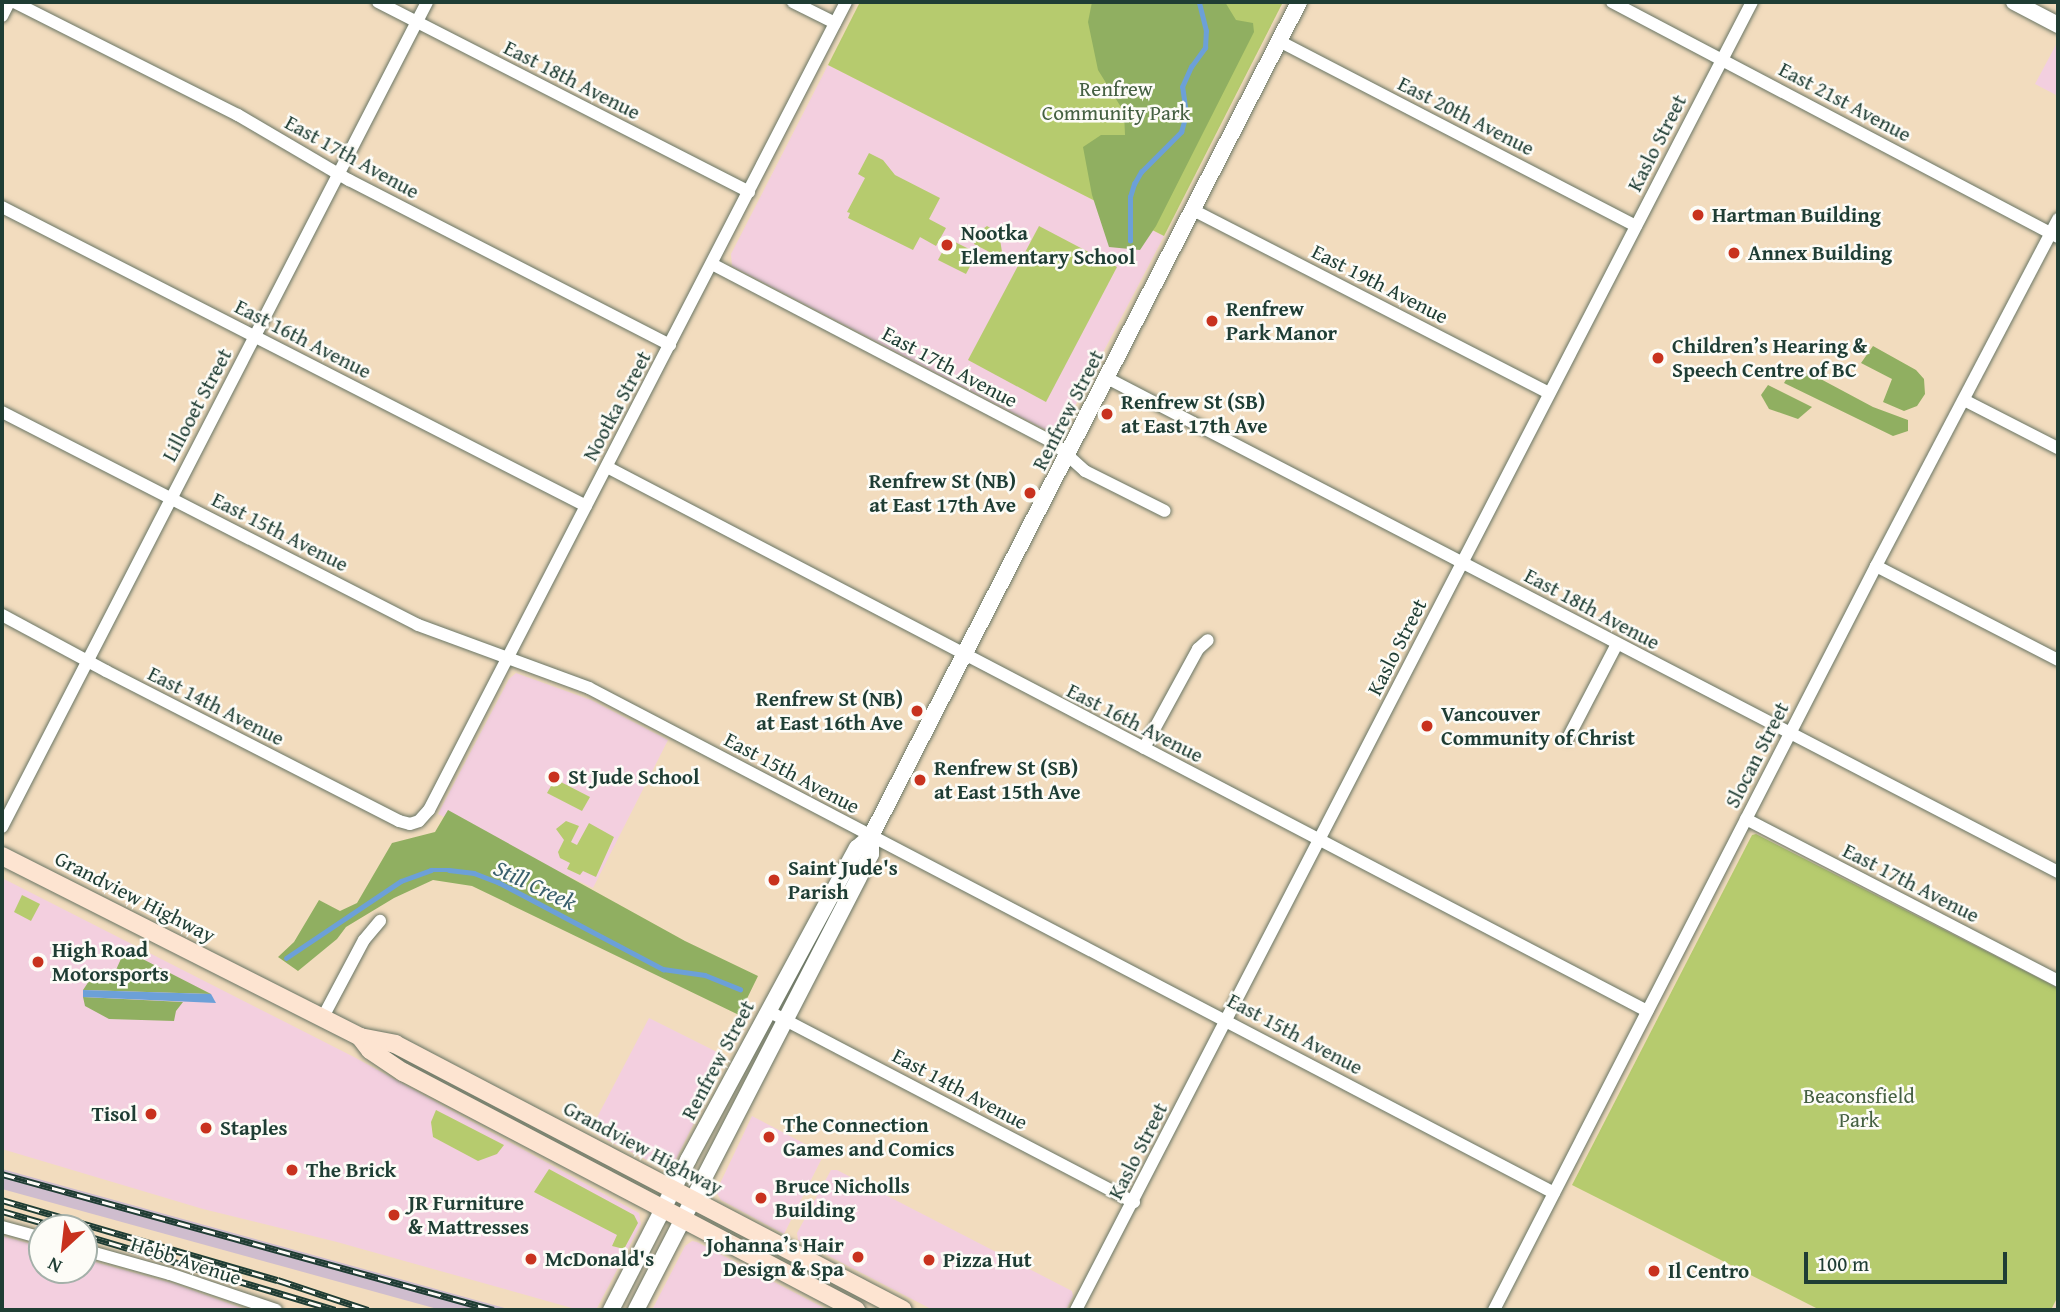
<!DOCTYPE html>
<html>
<head>
<meta charset="utf-8">
<style>
  body { margin:0 }
  #map { position:relative; width:2060px; height:1312px; overflow:hidden; background:#f2dcbe; font-family:"Gentium Book Plus",serif }
  div>[style] { position:absolute }
  [style*='--x'] { left:calc(var(--x)*1px); top:calc(var(--y)*1px); width:calc(var(--w)*1px); rotate:calc(var(--a)*1deg) }
  .built>* { inset:0; background:#f3cfdf }
  .industrial>* { inset:0; background:#cfbdce }
  .green>* { inset:0; background:#b6cb6e }
  .forest>* { inset:0; background:#90af61 }
  .water>* { inset:0; background:#6ca0d8 }
  .stream>* { height:4.5px; margin:-2.25px; padding:0 2.25px; transform-origin:2.25px; border-radius:2.25px; background:#6ca0d8 }
  .roads { filter:drop-shadow(0 0 2px #697564) drop-shadow(0 0 2px #697564) }
  .minor>* { height:12px; margin:-6px; padding:0 6px; transform-origin:6px; border-radius:6px; background:#fff }
  .tertiary>* { height:16px; margin:-8px; padding:0 8px; transform-origin:8px; border-radius:8px; background:#fff }
  .secondary>* { height:18px; margin:-9px; padding:0 9px; transform-origin:9px; border-radius:9px; background:#fde4d1 }
  .rail>* { height:7px; margin-top:-3.5px; transform-origin:0; background:repeating-linear-gradient(90deg,#fdfcf7 0 13px,#1f3d34 0 26px); box-sizing:border-box; border-block:2px solid #1f3d34 }
  .dots>* { width:19px; height:19px; translate:-50% -50%; box-sizing:border-box; border:4px solid #fdfcf7; border-radius:50% }
  span { translate:-50% -50%; white-space:nowrap; text-align:center; line-height:1.15; -webkit-text-stroke:5px #fdfcf7; paint-order:stroke }
  .street-label { font-size:21px; color:#1f3d34 }
  .park-label { font-size:21px; color:#456042 }
  .poi-label { font-size:21px; color:#1f3d34; font-weight:700 }
  .left { translate:0 -50%; text-align:left }
  .right { translate:-100% -50%; text-align:right }
  .water-label { font-size:23px; color:#3a606d; font-style:italic }
  .frame { position:absolute; inset:0; border:4px solid #1f3d34; pointer-events:none }
  .north { position:absolute; left:28px; top:1214px; width:70px; height:70px; box-sizing:border-box; background:#fdfcf7; border:2px solid #a4b0a9; border-radius:50%; rotate:207deg; font-size:19px; font-weight:700; line-height:28px; text-align:center; color:#1f3d34 }
  .north::after { content:''; display:block; margin:auto; width:24px; height:32px; background:#c8321e; clip-path:polygon(50% 0,100% 100%,50% 72%,0 100%) }
  .scale { position:absolute; left:1804px; top:1252px; width:203px; height:32px; box-sizing:border-box; border:4px solid #1f3d34; border-top:0; padding-left:9px; font-size:21px; line-height:24px; white-space:nowrap; color:#1f3d34; -webkit-text-stroke:5px #fdfcf7; paint-order:stroke }
</style>
</head>
<body>
<div id="map">
  <div class="built">
    <i style="clip-path:polygon(2058px 41px,2058px 96px,2035px 84px)"></i>
    <i style="clip-path:polygon(828px 65px,1164px 236px,1061px 433px,1052px 433px,732px 266px,731px 254px)"></i>
    <i style="clip-path:polygon(516px 673px,591px 700px,668px 740px,593px 888px,438px 814px,509px 679px)"></i>
    <i style="clip-path:polygon(2px 878px,354px 1057px,639px 1213px,641px 1224px,596px 1310px,579px 1310px,337px 1242px,203px 1209px,2px 1149px)"></i>
    <i style="clip-path:polygon(649px 1018px,727px 1057px,673px 1165px,665px 1169px,599px 1136px,597px 1129px,592px 1127px)"></i>
    <i style="clip-path:polygon(752px 1116px,824px 1154px,784px 1234px,721px 1200px,716px 1192px)"></i>
    <i style="clip-path:polygon(831px 1170px,837px 1170px,1072px 1291px,1073px 1296px,1066px 1310px,933px 1310px,798px 1240px,797px 1233px)"></i>
    <i style="clip-path:polygon(2px 1236px,42px 1247px,42px 1270px,84px 1270px,84px 1259px,175px 1284px,247px 1310px,2px 1310px)"></i>
    <i style="clip-path:polygon(692px 1241px,697px 1242px,828px 1310px,652px 1310px,685px 1246px)"></i>
  </div>
  <div class="industrial">
    <i style="clip-path:polygon(2px 1169px,512px 1310px,441px 1310px,2px 1189px)"></i>
  </div>
  <div class="green">
    <i style="clip-path:polygon(860px 2px,1283px 2px,1164px 236px,828px 65px)"></i>
    <i style="clip-path:polygon(869px 153px,883px 160px,895px 175px,940px 198px,929px 219px,946px 228px,936px 246px,920px 237px,913px 250px,848px 218px,850px 213px,847px 212px,865px 178px,858px 174px)"></i>
    <i style="clip-path:polygon(987px 226px,999px 233px,1002px 252px,999px 257px,974px 244px,980px 231px)"></i>
    <i style="clip-path:polygon(1039px 226px,1117px 267px,1046px 402px,968px 360px)"></i>
    <i style="clip-path:polygon(949px 239px,977px 253px,966px 274px,938px 260px)"></i>
    <i style="clip-path:polygon(555px 779px,590px 797px,582px 811px,547px 793px)"></i>
    <i style="clip-path:polygon(566px 821px,579px 826px,571px 842px,577px 845px,589px 823px,614px 837px,596px 877px,583px 871px,580px 875px,567px 869px,570px 863px,560px 858px,558px 852px,564px 840px,556px 829px)"></i>
    <i style="clip-path:polygon(1756px 834px,2058px 988px,2058px 1296px,2051px 1310px,1820px 1310px,1572px 1185px,1752px 835px)"></i>
    <i style="clip-path:polygon(22px 895px,40px 904px,31px 921px,14px 912px)"></i>
    <i style="clip-path:polygon(436px 1110px,504px 1145px,497px 1154px,478px 1161px,433px 1137px,431px 1122px)"></i>
    <i style="clip-path:polygon(549px 1169px,634px 1215px,638px 1223px,624px 1249px,612px 1246px,617px 1235px,534px 1192px)"></i>
  </div>
  <div class="forest">
    <i style="clip-path:polygon(1092px 2px,1225px 2px,1236px 20px,1253px 23px,1254px 32px,1156px 226px,1140px 250px,1109px 247px,1092px 195px,1083px 147px,1101px 135px,1125px 135px,1124px 112px,1098px 70px,1088px 22px)"></i>
    <i style="clip-path:polygon(1873px 346px,1916px 370px,1924px 379px,1925px 394px,1917px 406px,1904px 411px,1883px 402px,1892px 379px,1861px 363px)"></i>
    <i style="clip-path:polygon(1792px 370px,1815px 376px,1873px 407px,1908px 420px,1908px 431px,1893px 436px,1784px 383px)"></i>
    <i style="clip-path:polygon(1768px 385px,1812px 407px,1798px 419px,1769px 409px,1761px 395px)"></i>
    <i style="clip-path:polygon(448px 810px,685px 941px,758px 976px,739px 1015px,472px 886px,433px 880px,394px 898px,346px 927px,337px 939px,298px 971px,278px 957px,294px 942px,319px 900px,340px 911px,357px 903px,392px 843px,435px 832px)"></i>
    <i style="clip-path:polygon(125px 950px,211px 994px,83px 990px,89px 981px,110px 983px)"></i>
    <i style="clip-path:polygon(83px 997px,183px 1002px,176px 1011px,174px 1021px,109px 1019px,85px 1006px)"></i>
  </div>
  <div class="water">
    <i style="clip-path:polygon(83px 990px,211px 994px,216px 1003px,83px 997px)"></i>
  </div>
  <div class="stream">
    <i style="--x:1130;--y:241;--w:44;--a:-90"></i>
    <i style="--x:1130;--y:197;--w:14;--a:-73"></i>
    <i style="--x:1134;--y:184;--w:14;--a:-60"></i>
    <i style="--x:1141;--y:172;--w:57;--a:-45"></i>
    <i style="--x:1181;--y:132;--w:19;--a:-74"></i>
    <i style="--x:1186;--y:114;--w:27;--a:-98"></i>
    <i style="--x:1182;--y:87;--w:22;--a:-66"></i>
    <i style="--x:1191;--y:67;--w:24;--a:-54"></i>
    <i style="--x:1205;--y:48;--w:17;--a:-87"></i>
    <i style="--x:1206;--y:31;--w:30;--a:-104"></i>
    <i style="--x:286;--y:958;--w:138;--a:-33.8"></i>
    <i style="--x:401;--y:881;--w:32;--a:-20"></i>
    <i style="--x:431;--y:870;--w:18;--a:0"></i>
    <i style="--x:449;--y:870;--w:25;--a:7"></i>
    <i style="--x:474;--y:873;--w:26;--a:21"></i>
    <i style="--x:498;--y:882;--w:187;--a:27.8"></i>
    <i style="--x:663;--y:969;--w:42;--a:8.1"></i>
    <i style="--x:705;--y:975;--w:38;--a:22"></i>
  </div>
  <div class="roads">
    <div class="minor">
      <i style="--x:14;--y:2;--w:251;--a:26.8"></i>
      <i style="--x:238;--y:115;--w:129;--a:30.4"></i>
      <i style="--x:349;--y:180;--w:361;--a:27.2"></i>
      <i style="--x:378;--y:2;--w:417;--a:27.1"></i>
      <i style="--x:793;--y:2;--w:47;--a:26.6"></i>
      <i style="--x:1612;--y:2;--w:504;--a:27.79"></i>
      <i style="--x:2;--y:16;--w:16;--a:-63"></i>
      <i style="--x:1279;--y:41;--w:402;--a:27.4"></i>
      <i style="--x:2;--y:207;--w:656;--a:27.11"></i>
      <i style="--x:1193;--y:210;--w:400;--a:27.2"></i>
      <i style="--x:712;--y:264;--w:386;--a:27.6"></i>
      <i style="--x:1054;--y:443;--w:42;--a:42.1"></i>
      <i style="--x:1085;--y:471;--w:89;--a:26.6"></i>
      <i style="--x:1107;--y:378;--w:1072;--a:27.45"></i>
      <i style="--x:1964;--y:400;--w:106;--a:27.1"></i>
      <i style="--x:2;--y:412;--w:467;--a:27.1"></i>
      <i style="--x:418;--y:625;--w:182;--a:20.2"></i>
      <i style="--x:589;--y:688;--w:1089;--a:27.62"></i>
      <i style="--x:607;--y:467;--w:1174;--a:27.61"></i>
      <i style="--x:1876;--y:566;--w:205;--a:27.3"></i>
      <i style="--x:2;--y:615;--w:118;--a:28.3"></i>
      <i style="--x:106;--y:671;--w:329;--a:27.1"></i>
      <i style="--x:399;--y:821;--w:11;--a:15"></i>
      <i style="--x:410;--y:824;--w:9;--a:-18"></i>
      <i style="--x:419;--y:821;--w:15;--a:-48"></i>
      <i style="--x:429;--y:810;--w:909;--a:-62.7"></i>
      <i style="--x:1568;--y:738;--w:106;--a:-62.5"></i>
      <i style="--x:1144;--y:748;--w:113;--a:-61.4"></i>
      <i style="--x:1198;--y:649;--w:13;--a:-42"></i>
      <i style="--x:1746;--y:819;--w:352;--a:27.4"></i>
      <i style="--x:2;--y:827;--w:928;--a:-62.74"></i>
      <i style="--x:768;--y:1011;--w:413;--a:27.6"></i>
      <i style="--x:323;--y:1017;--w:87;--a:-62"></i>
      <i style="--x:364;--y:940;--w:25;--a:-50"></i>
      <i style="--x:2;--y:1227;--w:41;--a:15.4"></i>
      <i style="--x:84;--y:1250;--w:89;--a:15.6"></i>
      <i style="--x:170;--y:1274;--w:112;--a:18.8"></i>
      <i style="--x:1076;--y:1310;--w:1472;--a:-62.67"></i>
      <i style="--x:1494;--y:1310;--w:836;--a:-62.82"></i>
      <i style="--x:1876;--y:566;--w:392;--a:-62.3"></i>
    </div>
    <div class="tertiary">
      <i style="--x:2014;--y:2;--w:50;--a:27.6"></i>
      <i style="--x:611;--y:1310;--w:169;--a:-62.8"></i>
      <i style="--x:688;--y:1160;--w:355;--a:-61.6"></i>
      <i style="--x:857;--y:848;--w:18;--a:-41"></i>
      <i style="--x:871;--y:836;--w:937;--a:-62.83"></i>
      <i style="--x:636;--y:1310;--w:513;--a:-62.74"></i>
      <i style="--x:871;--y:854;--w:18;--a:-90"></i>
    </div>
    <div class="secondary">
      <i style="--x:2;--y:856;--w:401;--a:26.8"></i>
      <i style="--x:360;--y:1037;--w:36;--a:11"></i>
      <i style="--x:395;--y:1044;--w:573;--a:27.64"></i>
      <i style="--x:360;--y:1037;--w:16;--a:52"></i>
      <i style="--x:370;--y:1050;--w:40;--a:34"></i>
      <i style="--x:403;--y:1072;--w:512;--a:27.72"></i>
    </div>
  </div>
  <div class="rail">
    <i style="--x:2;--y:1174;--w:510;--a:15.45"></i>
    <i style="--x:2;--y:1200;--w:287;--a:16.2"></i>
    <i style="--x:278;--y:1280;--w:95;--a:18.4"></i>
    <i style="--x:2;--y:1211;--w:61;--a:16.1"></i>
    <i style="--x:84;--y:1235;--w:262;--a:16.6"></i>
  </div>
  <div class="dots">
    <i style="left:1698px;top:215px;background:#c8321e"></i>
    <i style="left:947px;top:245px;background:#c8321e"></i>
    <i style="left:1734px;top:253px;background:#c8321e"></i>
    <i style="left:1212px;top:321px;background:#c8321e"></i>
    <i style="left:1658px;top:358px;background:#c8321e"></i>
    <i style="left:1107px;top:414px;background:#c8321e"></i>
    <i style="left:1030px;top:493px;background:#c8321e"></i>
    <i style="left:917px;top:711px;background:#c8321e"></i>
    <i style="left:1427px;top:726px;background:#c8321e"></i>
    <i style="left:554px;top:777px;background:#c8321e"></i>
    <i style="left:920px;top:780px;background:#c8321e"></i>
    <i style="left:774px;top:880px;background:#c8321e"></i>
    <i style="left:38px;top:962px;background:#c8321e"></i>
    <i style="left:151px;top:1114px;background:#c8321e"></i>
    <i style="left:206px;top:1128px;background:#c8321e"></i>
    <i style="left:769px;top:1137px;background:#c8321e"></i>
    <i style="left:292px;top:1170px;background:#c8321e"></i>
    <i style="left:761px;top:1198px;background:#c8321e"></i>
    <i style="left:394px;top:1215px;background:#c8321e"></i>
    <i style="left:858px;top:1257px;background:#c8321e"></i>
    <i style="left:531px;top:1259px;background:#c8321e"></i>
    <i style="left:929px;top:1260px;background:#c8321e"></i>
    <i style="left:1654px;top:1271px;background:#c8321e"></i>
  </div>
  <div class="street-label">
    <span style="left:572px;top:80px;rotate:27deg">East 18th Avenue</span>
    <span style="left:1845px;top:102px;rotate:28deg">East 21st Avenue</span>
    <span style="left:1466px;top:116px;rotate:27deg">East 20th Avenue</span>
    <span style="left:1657px;top:143px;rotate:-63deg">Kaslo Street</span>
    <span style="left:352px;top:157px;rotate:29deg">East 17th Avenue</span>
    <span style="left:1380px;top:284px;rotate:27deg">East 19th Avenue</span>
    <span style="left:303px;top:339px;rotate:27deg">East 16th Avenue</span>
    <span style="left:950px;top:367px;rotate:28deg">East 17th Avenue</span>
    <span style="left:197px;top:405px;rotate:-62deg">Lillooet Street</span>
    <span style="left:617px;top:406px;rotate:-62deg">Nootka Street</span>
    <span style="left:1068px;top:410px;rotate:-63deg">Renfrew Street</span>
    <span style="left:280px;top:532px;rotate:27deg">East 15th Avenue</span>
    <span style="left:1592px;top:609px;rotate:28deg">East 18th Avenue</span>
    <span style="left:1397px;top:647px;rotate:-63deg">Kaslo Street</span>
    <span style="left:216px;top:706px;rotate:27deg">East 14th Avenue</span>
    <span style="left:1135px;top:723px;rotate:27deg">East 16th Avenue</span>
    <span style="left:1757px;top:755px;rotate:-63deg">Slocan Street</span>
    <span style="left:792px;top:773px;rotate:28deg">East 15th Avenue</span>
    <span style="left:1911px;top:883px;rotate:27deg">East 17th Avenue</span>
    <span style="left:135px;top:897px;rotate:27deg">Grandview Highway</span>
    <span style="left:1295px;top:1034px;rotate:28deg">East 15th Avenue</span>
    <span style="left:718px;top:1060px;rotate:-62deg">Renfrew Street</span>
    <span style="left:960px;top:1089px;rotate:28deg">East 14th Avenue</span>
    <span style="left:643px;top:1148px;rotate:28deg">Grandview Highway</span>
    <span style="left:1138px;top:1151px;rotate:-63deg">Kaslo Street</span>
    <span style="left:186px;top:1261px;rotate:18deg">Hebb Avenue</span>
  </div>
  <div class="park-label">
    <span style="left:1116px;top:101px">Renfrew<br>Community Park</span>
    <span style="left:1859px;top:1108px">Beaconsfield<br>Park</span>
  </div>
  <div class="poi-label">
    <span class="left" style="left:1712px;top:215px">Hartman Building</span>
    <span class="left" style="left:961px;top:245px">Nootka<br>Elementary School</span>
    <span class="left" style="left:1748px;top:253px">Annex Building</span>
    <span class="left" style="left:1226px;top:321px">Renfrew<br>Park Manor</span>
    <span class="left" style="left:1672px;top:358px">Children’s Hearing &amp;<br>Speech Centre of BC</span>
    <span class="left" style="left:1121px;top:414px">Renfrew St (SB)<br>at East 17th Ave</span>
    <span class="right" style="left:1016px;top:493px">Renfrew St (NB)<br>at East 17th Ave</span>
    <span class="right" style="left:903px;top:711px">Renfrew St (NB)<br>at East 16th Ave</span>
    <span class="left" style="left:1441px;top:726px">Vancouver<br>Community of Christ</span>
    <span class="left" style="left:934px;top:780px">Renfrew St (SB)<br>at East 15th Ave</span>
    <span class="left" style="left:568px;top:777px">St Jude School</span>
    <span class="left" style="left:788px;top:880px">Saint Jude's<br>Parish</span>
    <span class="left" style="left:52px;top:962px">High Road<br>Motorsports</span>
    <span class="right" style="left:137px;top:1114px">Tisol</span>
    <span class="left" style="left:783px;top:1137px">The Connection<br>Games and Comics</span>
    <span class="left" style="left:220px;top:1128px">Staples</span>
    <span class="left" style="left:306px;top:1170px">The Brick</span>
    <span class="left" style="left:775px;top:1198px">Bruce Nicholls<br>Building</span>
    <span class="left" style="left:408px;top:1215px">JR Furniture<br>&amp; Mattresses</span>
    <span class="right" style="left:844px;top:1257px">Johanna’s Hair<br>Design &amp; Spa</span>
    <span class="left" style="left:545px;top:1259px">McDonald's</span>
    <span class="left" style="left:943px;top:1260px">Pizza Hut</span>
    <span class="left" style="left:1668px;top:1271px">Il Centro</span>
  </div>
  <div class="water-label">
    <span style="left:535px;top:885px;rotate:25deg">Still Creek</span>
  </div>
  <div class="frame"></div>
  <div class="north">N</div>
  <div class="scale">100 m</div>
</div>
</body>
</html>
